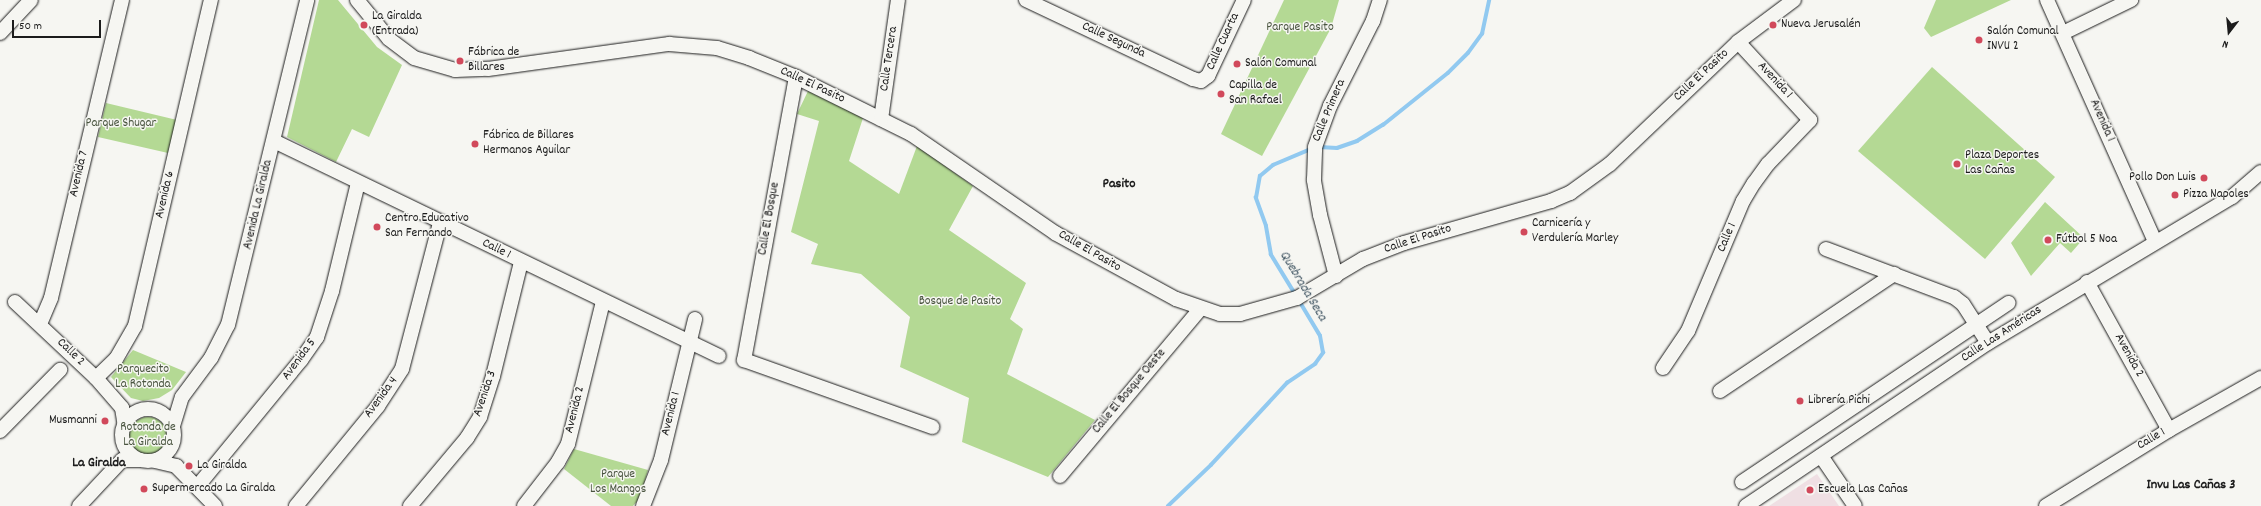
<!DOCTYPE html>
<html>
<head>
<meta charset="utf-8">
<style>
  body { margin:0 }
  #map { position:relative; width:2261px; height:506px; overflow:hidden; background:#f6f6f2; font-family:Dekko,sans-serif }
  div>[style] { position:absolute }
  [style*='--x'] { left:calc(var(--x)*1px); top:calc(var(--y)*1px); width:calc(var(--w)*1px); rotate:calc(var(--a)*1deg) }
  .built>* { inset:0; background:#efdfe3 }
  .green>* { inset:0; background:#b4d994 }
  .round { border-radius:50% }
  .stream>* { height:3.5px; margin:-1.75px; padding:0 1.75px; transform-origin:1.75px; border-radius:1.75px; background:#91c9f0 }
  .roads { filter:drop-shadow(0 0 1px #1c1c1c) drop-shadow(0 0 1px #1c1c1c) }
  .minor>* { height:14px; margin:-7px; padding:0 7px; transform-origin:7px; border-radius:7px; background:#f6f6f2 }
  .minor>.ring { margin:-7px; padding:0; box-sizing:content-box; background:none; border:14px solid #f6f6f2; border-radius:50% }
  .dots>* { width:11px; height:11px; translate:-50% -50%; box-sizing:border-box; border:2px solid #f6f6f2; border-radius:50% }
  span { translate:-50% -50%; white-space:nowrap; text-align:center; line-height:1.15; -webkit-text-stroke:3px #f6f6f2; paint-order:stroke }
  .poi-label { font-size:13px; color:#1c1c1c }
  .left { translate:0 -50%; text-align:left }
  .right { translate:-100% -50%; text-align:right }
  .park-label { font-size:13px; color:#4a5540 }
  .street-label { font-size:13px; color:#1c1c1c }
  .neighbourhood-label { font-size:14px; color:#1c1c1c; font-weight:700 }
  .water-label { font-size:14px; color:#455966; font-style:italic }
  .north { position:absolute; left:2209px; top:12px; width:40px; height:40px; -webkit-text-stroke:3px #f6f6f2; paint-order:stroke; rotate:196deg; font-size:11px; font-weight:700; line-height:16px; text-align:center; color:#1c1c1c }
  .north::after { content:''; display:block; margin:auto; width:14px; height:18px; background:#1c1c1c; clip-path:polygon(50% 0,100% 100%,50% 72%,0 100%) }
  .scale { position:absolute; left:12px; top:20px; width:89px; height:18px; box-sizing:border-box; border:2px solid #1c1c1c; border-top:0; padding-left:5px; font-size:12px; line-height:14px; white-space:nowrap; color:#1c1c1c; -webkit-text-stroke:3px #f6f6f2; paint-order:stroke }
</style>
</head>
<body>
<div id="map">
  <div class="built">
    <i style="clip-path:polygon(1817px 474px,1839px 506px,1769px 506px)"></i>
  </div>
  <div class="green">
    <i style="clip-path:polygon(319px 0,338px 0,377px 47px,402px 65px,369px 137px,352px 129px,336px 162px,287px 137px)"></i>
    <i style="clip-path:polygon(1284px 0,1339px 0,1331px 28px,1262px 156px,1221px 134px)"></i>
    <i style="clip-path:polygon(1936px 0,2011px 0,1931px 37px,1924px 28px)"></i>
    <i style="clip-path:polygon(1932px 67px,2055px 177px,1985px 259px,1858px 151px)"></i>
    <i style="clip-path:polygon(808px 91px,863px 118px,849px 161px,899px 194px,917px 146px,973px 186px,949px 230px,1026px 283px,1010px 319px,1023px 329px,1007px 374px,1095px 420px,1048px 477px,962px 442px,969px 398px,900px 367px,910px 317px,861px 274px,811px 264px,818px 244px,791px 232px,819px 121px,797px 114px)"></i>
    <i style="clip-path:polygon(106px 103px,177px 120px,168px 153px,98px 137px)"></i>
    <i style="clip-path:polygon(2045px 202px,2084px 238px,2071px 253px,2060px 243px,2031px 276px,2011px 243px)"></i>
    <i style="clip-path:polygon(133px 350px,186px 372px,172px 390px,159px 398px,143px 401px,131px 398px,111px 377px)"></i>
    <i class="round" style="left:129px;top:417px;width:38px;height:38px"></i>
    <i style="clip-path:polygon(574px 449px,648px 470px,640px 498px,633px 506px,611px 506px,564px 469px)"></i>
  </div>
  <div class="stream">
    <i style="--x:1319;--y:147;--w:18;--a:3"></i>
    <i style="--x:1337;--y:148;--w:21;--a:-19"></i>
    <i style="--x:1357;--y:141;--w:31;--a:-32"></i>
    <i style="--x:1383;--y:125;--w:83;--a:-38.7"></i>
    <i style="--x:1448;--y:73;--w:28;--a:-45"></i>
    <i style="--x:1468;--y:53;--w:24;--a:-54"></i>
    <i style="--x:1482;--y:34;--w:35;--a:-78"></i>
    <i style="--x:1296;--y:296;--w:48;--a:-121.4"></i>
    <i style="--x:1271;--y:255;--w:29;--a:-100"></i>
    <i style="--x:1266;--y:226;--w:30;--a:-110"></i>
    <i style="--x:1256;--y:198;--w:22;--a:-80"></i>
    <i style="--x:1260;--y:176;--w:17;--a:-40"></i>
    <i style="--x:1273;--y:165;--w:41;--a:-22.8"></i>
    <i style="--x:1168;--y:506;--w:59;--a:-43.6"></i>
    <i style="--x:1211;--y:465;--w:112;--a:-47.2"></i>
    <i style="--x:1287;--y:383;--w:34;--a:-34"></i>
    <i style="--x:1315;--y:364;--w:14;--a:-54"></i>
    <i style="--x:1323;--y:353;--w:17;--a:-100"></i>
    <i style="--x:1320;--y:336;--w:41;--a:-121"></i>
  </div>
  <div class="roads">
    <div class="minor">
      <i style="--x:357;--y:0;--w:50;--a:50.6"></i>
      <i style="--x:389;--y:39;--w:31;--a:37"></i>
      <i style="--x:414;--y:58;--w:43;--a:16.3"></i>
      <i style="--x:455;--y:70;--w:33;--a:-2"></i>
      <i style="--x:488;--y:69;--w:183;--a:-7.9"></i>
      <i style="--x:669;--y:44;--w:48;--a:4.8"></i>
      <i style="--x:717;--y:48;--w:34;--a:17"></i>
      <i style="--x:749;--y:58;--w:51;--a:22"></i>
      <i style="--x:796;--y:77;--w:128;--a:26.4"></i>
      <i style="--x:911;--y:134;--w:175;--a:34.5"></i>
      <i style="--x:1055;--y:233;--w:138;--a:28.6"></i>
      <i style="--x:1176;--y:299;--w:46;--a:18.8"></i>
      <i style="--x:1220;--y:314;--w:20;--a:0"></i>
      <i style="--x:1240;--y:314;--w:59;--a:-15.7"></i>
      <i style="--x:1297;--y:298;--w:77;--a:-30.6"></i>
      <i style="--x:1363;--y:259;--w:44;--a:-21.3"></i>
      <i style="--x:1404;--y:243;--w:153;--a:-15.9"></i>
      <i style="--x:1551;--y:201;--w:21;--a:-23"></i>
      <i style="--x:1570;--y:193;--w:49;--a:-35.9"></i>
      <i style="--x:1610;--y:164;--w:177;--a:-43.6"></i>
      <i style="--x:1738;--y:42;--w:70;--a:-36.9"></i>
      <i style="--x:1026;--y:0;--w:185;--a:25.3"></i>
      <i style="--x:1193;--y:79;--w:8;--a:14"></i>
      <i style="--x:1201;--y:81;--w:9;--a:-36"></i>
      <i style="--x:1208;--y:76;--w:84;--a:-64.7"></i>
      <i style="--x:2047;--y:0;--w:265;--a:65.9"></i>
      <i style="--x:0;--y:33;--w:45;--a:-46.8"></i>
      <i style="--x:2063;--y:33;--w:76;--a:-25.9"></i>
      <i style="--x:796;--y:77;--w:288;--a:100.4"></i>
      <i style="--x:744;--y:360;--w:200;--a:19.6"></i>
      <i style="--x:881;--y:119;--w:120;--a:-81.9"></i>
      <i style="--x:274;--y:141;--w:494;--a:25.8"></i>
      <i style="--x:1826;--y:249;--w:137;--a:20.6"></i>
      <i style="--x:1954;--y:297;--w:11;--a:38"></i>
      <i style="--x:1963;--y:304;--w:46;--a:57.3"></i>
      <i style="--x:1336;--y:276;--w:63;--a:-104.7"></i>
      <i style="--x:1320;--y:215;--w:36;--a:-100"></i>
      <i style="--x:1314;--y:180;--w:33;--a:-88"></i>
      <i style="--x:1315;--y:147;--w:44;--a:-69.9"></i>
      <i style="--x:1330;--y:106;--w:95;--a:-63.2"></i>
      <i style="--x:1373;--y:21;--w:22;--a:-72"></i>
      <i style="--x:2087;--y:282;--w:169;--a:61"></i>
      <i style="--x:15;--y:302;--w:111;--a:43.2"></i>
      <i style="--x:96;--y:378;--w:40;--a:49"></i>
      <i style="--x:122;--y:408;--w:18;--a:81"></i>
      <i style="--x:40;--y:324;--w:28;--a:-67"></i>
      <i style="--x:51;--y:298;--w:306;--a:-76.6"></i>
      <i style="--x:1663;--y:368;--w:45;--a:-56"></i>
      <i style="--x:1688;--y:331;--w:141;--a:-67.1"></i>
      <i style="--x:1743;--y:201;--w:21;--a:-59"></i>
      <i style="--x:1754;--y:183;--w:24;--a:-54"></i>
      <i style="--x:1768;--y:164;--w:61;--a:-46.3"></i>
      <i style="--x:1810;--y:120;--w:106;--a:-132.7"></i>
      <i style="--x:96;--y:378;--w:28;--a:-44"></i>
      <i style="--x:116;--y:359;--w:38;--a:-60"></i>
      <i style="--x:135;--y:326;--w:335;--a:-76.9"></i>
      <i style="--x:1720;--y:391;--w:210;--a:-33.9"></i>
      <i class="ring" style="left:122px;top:409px;width:38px;height:38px"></i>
      <i style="--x:173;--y:426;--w:30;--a:-73"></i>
      <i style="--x:182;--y:397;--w:49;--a:-53.4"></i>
      <i style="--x:211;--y:358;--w:37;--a:-63"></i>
      <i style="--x:228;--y:325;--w:334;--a:-76.3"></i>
      <i style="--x:0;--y:431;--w:86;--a:-45.5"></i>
      <i style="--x:1821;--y:456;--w:60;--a:55.8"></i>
      <i style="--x:155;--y:461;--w:22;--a:13"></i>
      <i style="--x:176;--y:466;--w:56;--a:45.7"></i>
      <i style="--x:1060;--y:476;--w:218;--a:-50"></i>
      <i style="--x:1742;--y:482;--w:321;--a:-33.9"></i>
      <i style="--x:197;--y:487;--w:164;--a:-50.7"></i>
      <i style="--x:301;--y:360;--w:28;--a:-55"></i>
      <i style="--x:317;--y:337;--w:48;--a:-71.9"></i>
      <i style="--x:332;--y:291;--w:111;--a:-76.5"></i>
      <i style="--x:79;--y:506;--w:63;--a:-46.9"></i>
      <i style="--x:122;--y:460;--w:18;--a:0"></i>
      <i style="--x:296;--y:506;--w:129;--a:-50.6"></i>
      <i style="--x:378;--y:406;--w:44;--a:-57"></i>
      <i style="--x:402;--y:369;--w:151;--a:-75.4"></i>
      <i style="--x:410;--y:506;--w:89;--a:-50"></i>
      <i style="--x:467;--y:438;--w:25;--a:-58"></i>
      <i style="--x:480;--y:417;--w:43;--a:-72.4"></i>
      <i style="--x:493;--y:376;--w:117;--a:-76.2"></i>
      <i style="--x:524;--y:506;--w:56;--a:-52.3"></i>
      <i style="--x:558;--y:462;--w:21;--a:-61"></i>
      <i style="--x:568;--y:444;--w:146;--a:-76.2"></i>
      <i style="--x:643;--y:506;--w:49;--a:-68.6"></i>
      <i style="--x:661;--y:460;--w:145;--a:-76.4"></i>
      <i style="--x:1746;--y:506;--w:292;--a:-34"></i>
      <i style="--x:1988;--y:343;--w:284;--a:-30.9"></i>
      <i style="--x:2232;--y:197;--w:38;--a:-41"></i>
      <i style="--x:2046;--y:506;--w:145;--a:-31.7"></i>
      <i style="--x:2169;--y:430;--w:106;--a:-29.5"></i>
    </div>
  </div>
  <div class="dots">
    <i style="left:364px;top:25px;background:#d1495b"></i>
    <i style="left:1773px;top:25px;background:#d1495b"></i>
    <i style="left:1979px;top:40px;background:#d1495b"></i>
    <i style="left:460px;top:61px;background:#d1495b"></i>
    <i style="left:1237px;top:64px;background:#d1495b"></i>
    <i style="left:1221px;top:94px;background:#d1495b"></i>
    <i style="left:475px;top:144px;background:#d1495b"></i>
    <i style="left:1957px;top:164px;background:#d1495b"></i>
    <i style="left:2204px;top:178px;background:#d1495b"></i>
    <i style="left:2175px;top:195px;background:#d1495b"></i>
    <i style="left:377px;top:227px;background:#d1495b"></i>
    <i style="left:1524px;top:232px;background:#d1495b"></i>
    <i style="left:2048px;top:240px;background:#d1495b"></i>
    <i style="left:1800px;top:401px;background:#d1495b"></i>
    <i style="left:105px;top:421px;background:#d1495b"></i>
    <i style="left:189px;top:466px;background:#d1495b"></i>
    <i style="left:144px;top:489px;background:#d1495b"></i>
    <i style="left:1810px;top:490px;background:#d1495b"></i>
  </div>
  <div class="poi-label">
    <span class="left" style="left:372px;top:25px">La Giralda<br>(Entrada)</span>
    <span class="left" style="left:1781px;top:25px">Nueva Jerusalén</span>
    <span class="left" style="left:1987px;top:40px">Salón Comunal<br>INVU 2</span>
    <span class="left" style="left:468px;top:61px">Fábrica de<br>Billares</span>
    <span class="left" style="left:1245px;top:64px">Salón Comunal</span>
    <span class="left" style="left:1229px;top:94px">Capilla de<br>San Rafael</span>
    <span class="left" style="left:483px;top:144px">Fábrica de Billares<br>Hermanos Aguilar</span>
    <span class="left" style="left:1965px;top:164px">Plaza Deportes<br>Las Cañas</span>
    <span class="right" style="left:2196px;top:178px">Pollo Don Luis</span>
    <span class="left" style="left:2183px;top:195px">Pizza Napoles</span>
    <span class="left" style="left:385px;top:227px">Centro Educativo<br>San Fernando</span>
    <span class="left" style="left:1532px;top:232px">Carnicería y<br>Verdulería Marley</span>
    <span class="left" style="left:2056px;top:240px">Fútbol 5 Noa</span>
    <span class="left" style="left:1808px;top:401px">Librería Pichi</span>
    <span class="right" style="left:97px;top:421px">Musmanni</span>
    <span class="left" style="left:197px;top:466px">La Giralda</span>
    <span class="left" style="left:152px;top:489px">Supermercado La Giralda</span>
    <span class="left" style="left:1818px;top:490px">Escuela Las Cañas</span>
  </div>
  <div class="park-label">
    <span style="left:1300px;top:28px">Parque Pasito</span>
    <span style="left:121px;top:124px">Parque Shugar</span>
    <span style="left:960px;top:302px">Bosque de Pasito</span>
    <span style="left:143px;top:378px">Parquecito<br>La Rotonda</span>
    <span style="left:148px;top:436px">Rotonda de<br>La Giralda</span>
    <span style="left:618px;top:483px">Parque<br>Los Mangos</span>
  </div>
  <div class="street-label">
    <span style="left:1113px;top:41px;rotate:25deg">Calle Segunda</span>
    <span style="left:1224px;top:42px;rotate:-65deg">Calle Cuarta</span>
    <span style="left:890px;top:59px;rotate:-82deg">Calle Tercera</span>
    <span style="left:1702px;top:76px;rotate:-43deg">Calle El Pasito</span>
    <span style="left:1774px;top:81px;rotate:47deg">Avenida 1</span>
    <span style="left:812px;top:86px;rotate:25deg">Calle El Pasito</span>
    <span style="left:1330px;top:111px;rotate:-67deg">Calle Primera</span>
    <span style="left:2101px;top:121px;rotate:66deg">Avenida 1</span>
    <span style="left:80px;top:174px;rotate:-77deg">Avenida 7</span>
    <span style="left:166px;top:195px;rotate:-77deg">Avenida 6</span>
    <span style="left:259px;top:205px;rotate:-77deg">Avenida La Giralda</span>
    <span style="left:770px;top:219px;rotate:-80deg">Calle El Bosque</span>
    <span style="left:1728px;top:238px;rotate:-67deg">Calle 1</span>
    <span style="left:1418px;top:240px;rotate:-18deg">Calle El Pasito</span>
    <span style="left:496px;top:250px;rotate:26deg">Calle 1</span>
    <span style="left:1089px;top:252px;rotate:30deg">Calle El Pasito</span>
    <span style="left:2002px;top:335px;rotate:-33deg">Calle Las Américas</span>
    <span style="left:70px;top:353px;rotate:44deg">Calle 2</span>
    <span style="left:2128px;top:356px;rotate:61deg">Avenida 2</span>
    <span style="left:300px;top:360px;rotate:-54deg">Avenida 5</span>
    <span style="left:1130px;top:392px;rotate:-50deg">Calle El Bosque Oeste</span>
    <span style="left:486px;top:394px;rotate:-71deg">Avenida 3</span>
    <span style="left:382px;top:398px;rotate:-54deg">Avenida 4</span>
    <span style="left:576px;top:410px;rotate:-76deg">Avenida 2</span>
    <span style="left:672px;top:414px;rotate:-76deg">Avenida 1</span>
    <span style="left:2152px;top:440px;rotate:-31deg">Calle 1</span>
  </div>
  <div class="neighbourhood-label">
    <span style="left:1119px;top:184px">Pasito</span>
    <span style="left:99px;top:463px">La Giralda</span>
    <span style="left:2191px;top:485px">Invu Las Cañas 3</span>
  </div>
  <div class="water-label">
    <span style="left:1303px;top:286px;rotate:59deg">Quebrada Seca</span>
  </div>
  <div class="north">N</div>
  <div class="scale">50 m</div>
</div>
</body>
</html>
